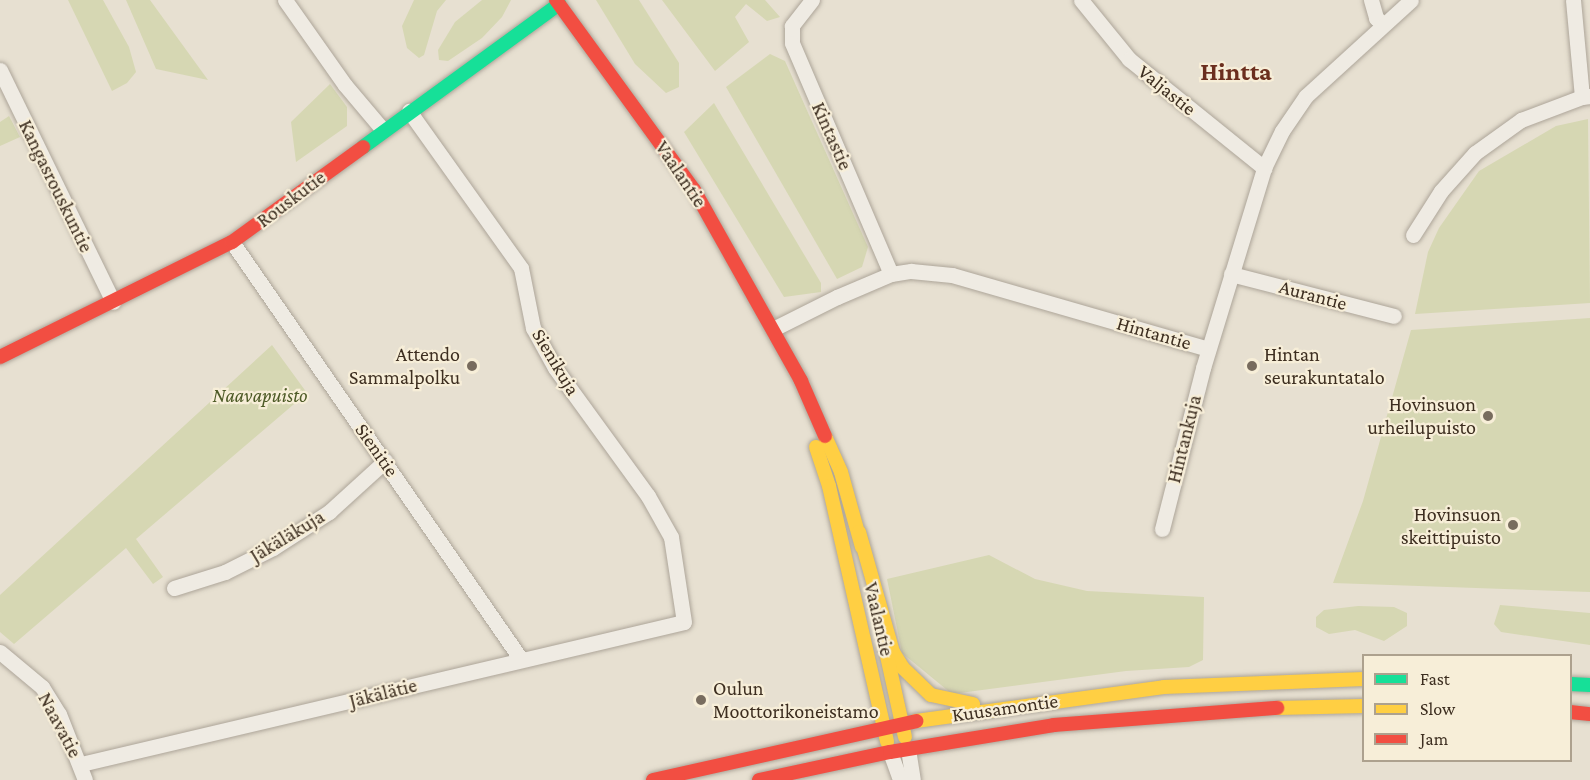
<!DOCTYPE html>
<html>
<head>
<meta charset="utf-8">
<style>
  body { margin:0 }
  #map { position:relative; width:1590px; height:780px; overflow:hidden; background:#e7e0d1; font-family:"Crimson Pro",serif }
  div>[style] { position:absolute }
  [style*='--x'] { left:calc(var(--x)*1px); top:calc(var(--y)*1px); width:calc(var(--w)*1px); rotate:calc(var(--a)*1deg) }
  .green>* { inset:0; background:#d6d7b3 }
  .roads { filter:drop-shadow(0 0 2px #ada599) drop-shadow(0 0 2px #ada599) }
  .street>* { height:15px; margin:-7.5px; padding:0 7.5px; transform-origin:7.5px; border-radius:7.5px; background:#efebe3 }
  .fast>* { height:14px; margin:-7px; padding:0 7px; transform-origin:7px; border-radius:7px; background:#16e098 }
  .slow>* { height:14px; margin:-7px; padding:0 7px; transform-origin:7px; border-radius:7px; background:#ffcf43 }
  .jam>* { height:14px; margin:-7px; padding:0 7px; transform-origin:7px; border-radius:7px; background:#f24e42 }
  .dots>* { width:16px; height:16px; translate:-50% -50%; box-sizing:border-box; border:3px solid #f7eed8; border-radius:50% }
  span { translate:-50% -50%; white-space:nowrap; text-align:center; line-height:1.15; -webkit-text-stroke:4.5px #f7eed8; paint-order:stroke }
  .street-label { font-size:20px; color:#3d2e20 }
  .poi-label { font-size:20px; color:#3d2e20 }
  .right { translate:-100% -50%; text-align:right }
  .left { translate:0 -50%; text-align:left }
  .park-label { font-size:20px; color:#4d5a26; font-style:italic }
  .district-label { font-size:26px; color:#6b2e1e; font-weight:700 }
  .legend { position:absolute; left:1362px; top:654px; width:210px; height:108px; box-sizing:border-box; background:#f7eed8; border:2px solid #ada18e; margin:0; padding:8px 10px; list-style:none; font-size:18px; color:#3d2e20 }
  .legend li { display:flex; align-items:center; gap:12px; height:30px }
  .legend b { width:30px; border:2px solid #ada18e }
</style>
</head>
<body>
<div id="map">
  <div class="green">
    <i style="clip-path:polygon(68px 0,103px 0,129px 47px,136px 72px,127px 83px,112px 91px)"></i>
    <i style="clip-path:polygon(126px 0,150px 0,208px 80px,156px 69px)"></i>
    <i style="clip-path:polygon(414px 0,446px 0,437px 11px,424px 55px,419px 58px,407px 48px,402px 26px)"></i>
    <i style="clip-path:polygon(482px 0,511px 0,502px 17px,482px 38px,448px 61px,439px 60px,438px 50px,455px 22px)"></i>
    <i style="clip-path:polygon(596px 0,639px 0,679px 63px,679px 87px,666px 93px,635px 64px)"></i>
    <i style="clip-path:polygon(662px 0,765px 0,780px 17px,767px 21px,746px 4px,735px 17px,749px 42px,715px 71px)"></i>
    <i style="clip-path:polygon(770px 54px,785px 61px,868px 247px,862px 267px,837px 279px,726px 87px)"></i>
    <i style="clip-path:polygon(330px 84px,347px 107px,347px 126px,296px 162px,291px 122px)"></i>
    <i style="clip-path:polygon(714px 103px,821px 283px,821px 292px,784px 297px,684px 132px)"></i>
    <i style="clip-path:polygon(9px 116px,20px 137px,0 146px,0 122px)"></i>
    <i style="clip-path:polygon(1588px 119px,1590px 303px,1415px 314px,1428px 252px,1439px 228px,1479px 171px,1556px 126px)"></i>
    <i style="clip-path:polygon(1590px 318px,1590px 592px,1333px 583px,1363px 501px,1411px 330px)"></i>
    <i style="clip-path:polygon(272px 345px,307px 393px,136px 539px,163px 577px,153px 584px,126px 548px,14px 644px,0 632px,0 595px)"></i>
    <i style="clip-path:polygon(989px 555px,1035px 579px,1087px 591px,1204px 597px,1203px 660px,1189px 667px,1126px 671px,952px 694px,902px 653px,887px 579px)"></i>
    <i style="clip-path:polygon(1500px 605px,1590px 613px,1590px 645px,1501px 632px,1494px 624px)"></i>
    <i style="clip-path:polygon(1358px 606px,1394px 607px,1407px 613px,1407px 626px,1384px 641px,1355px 630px,1329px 634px,1316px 627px,1316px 617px,1324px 610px)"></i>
  </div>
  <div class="roads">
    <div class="street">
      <i style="--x:285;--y:0;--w:104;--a:54.8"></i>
      <i style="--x:345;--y:85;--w:59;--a:49.8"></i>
      <i style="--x:812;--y:0;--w:33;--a:128"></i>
      <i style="--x:792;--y:26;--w:17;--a:90"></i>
      <i style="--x:792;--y:43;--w:251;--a:66.8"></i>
      <i style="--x:1081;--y:0;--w:76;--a:50.9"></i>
      <i style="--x:1129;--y:59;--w:174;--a:38.9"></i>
      <i style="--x:1371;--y:0;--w:19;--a:74"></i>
      <i style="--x:1376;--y:18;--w:9;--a:41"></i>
      <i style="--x:1573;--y:0;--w:97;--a:84.7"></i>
      <i style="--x:1582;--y:97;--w:8;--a:-7"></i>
      <i style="--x:0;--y:70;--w:258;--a:64"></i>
      <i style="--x:1413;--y:235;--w:52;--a:-57.5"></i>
      <i style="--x:1441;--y:191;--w:51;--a:-48.2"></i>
      <i style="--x:1475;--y:153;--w:57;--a:-35.7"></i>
      <i style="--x:1521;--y:120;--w:65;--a:-20.7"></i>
      <i style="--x:232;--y:242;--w:506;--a:55.3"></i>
      <i style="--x:1231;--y:274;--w:168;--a:14.4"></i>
      <i style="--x:773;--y:329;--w:72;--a:-26.6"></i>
      <i style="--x:837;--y:297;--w:59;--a:-23.1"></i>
      <i style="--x:891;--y:274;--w:20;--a:-9"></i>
      <i style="--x:911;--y:271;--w:41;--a:5.6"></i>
      <i style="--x:952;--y:275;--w:266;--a:16.1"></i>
      <i style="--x:1162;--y:529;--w:166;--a:-75.7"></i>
      <i style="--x:1203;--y:368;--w:209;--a:-73"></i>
      <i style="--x:1264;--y:168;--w:41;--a:-64.1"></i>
      <i style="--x:1282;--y:131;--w:42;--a:-55.6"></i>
      <i style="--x:1306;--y:96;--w:142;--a:-42.4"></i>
      <i style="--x:174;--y:588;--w:53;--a:-17.4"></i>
      <i style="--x:225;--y:572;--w:54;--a:-26.6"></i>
      <i style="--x:273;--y:548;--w:67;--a:-32.7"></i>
      <i style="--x:329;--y:512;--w:76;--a:-42.3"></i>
      <i style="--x:0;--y:652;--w:55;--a:39.8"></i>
      <i style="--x:42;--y:687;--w:32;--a:58"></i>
      <i style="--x:59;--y:714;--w:71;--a:68.5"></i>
      <i style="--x:908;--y:749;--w:31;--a:81"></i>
      <i style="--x:890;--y:752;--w:30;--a:70"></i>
      <i style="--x:81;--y:764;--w:619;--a:-13.25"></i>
      <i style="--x:684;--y:622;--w:86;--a:-98.7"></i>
      <i style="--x:671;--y:537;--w:47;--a:-119.3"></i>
      <i style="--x:648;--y:496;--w:158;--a:-126"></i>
      <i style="--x:555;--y:368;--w:46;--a:-118.8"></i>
      <i style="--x:533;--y:328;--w:61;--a:-101.3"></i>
      <i style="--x:521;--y:268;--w:193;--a:-125.5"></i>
    </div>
    <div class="fast">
      <i style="--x:363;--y:147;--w:243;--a:-36.1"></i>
      <i style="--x:1570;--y:684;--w:20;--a:3"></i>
    </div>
    <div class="slow">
      <i style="--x:825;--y:436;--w:39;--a:66"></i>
      <i style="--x:841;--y:472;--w:78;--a:74.4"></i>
      <i style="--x:816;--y:447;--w:41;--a:71.6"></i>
      <i style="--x:829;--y:486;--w:262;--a:77.2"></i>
      <i style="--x:859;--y:532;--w:125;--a:74.2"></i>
      <i style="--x:893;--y:652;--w:19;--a:58"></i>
      <i style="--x:903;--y:668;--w:39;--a:44"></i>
      <i style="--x:931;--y:695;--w:43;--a:12.1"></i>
      <i style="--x:885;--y:647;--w:92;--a:77.5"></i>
      <i style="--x:1277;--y:708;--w:87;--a:-1.3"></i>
      <i style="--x:916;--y:721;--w:250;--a:-7.8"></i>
      <i style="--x:1164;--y:687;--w:200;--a:-2.3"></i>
    </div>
    <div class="jam">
      <i style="--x:556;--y:0;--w:235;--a:54"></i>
      <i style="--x:694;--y:190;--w:219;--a:60.7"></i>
      <i style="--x:801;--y:381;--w:60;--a:66.4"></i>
      <i style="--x:0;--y:357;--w:259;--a:-26.4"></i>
      <i style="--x:232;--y:242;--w:162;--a:-35.9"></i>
      <i style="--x:1570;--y:712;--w:20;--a:6"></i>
      <i style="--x:653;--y:780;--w:270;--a:-12.6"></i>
      <i style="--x:759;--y:780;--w:134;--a:-12.1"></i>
      <i style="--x:890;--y:752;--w:166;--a:-9.3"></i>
      <i style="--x:1054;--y:725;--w:224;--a:-4.4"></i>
    </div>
  </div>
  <div class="dots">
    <i style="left:472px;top:366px;background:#786c5e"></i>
    <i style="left:1252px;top:366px;background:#786c5e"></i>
    <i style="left:1488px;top:416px;background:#786c5e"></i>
    <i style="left:1513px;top:525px;background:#786c5e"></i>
    <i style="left:701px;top:700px;background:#786c5e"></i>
  </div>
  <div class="street-label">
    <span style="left:1167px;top:90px;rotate:39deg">Valjastie</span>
    <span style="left:832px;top:136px;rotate:66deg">Kintastie</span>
    <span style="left:681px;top:174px;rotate:56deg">Vaalantie</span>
    <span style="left:56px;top:186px;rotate:64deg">Kangasrouskuntie</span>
    <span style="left:291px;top:199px;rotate:-37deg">Rouskutie</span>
    <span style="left:1313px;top:295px;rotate:15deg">Aurantie</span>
    <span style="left:1154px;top:333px;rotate:16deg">Hintantie</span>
    <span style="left:556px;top:362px;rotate:59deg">Sienikuja</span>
    <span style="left:1184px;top:439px;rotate:-76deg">Hintankuja</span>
    <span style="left:377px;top:450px;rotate:55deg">Sienitie</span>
    <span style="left:287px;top:536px;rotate:-31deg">Jäkäläkuja</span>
    <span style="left:879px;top:619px;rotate:77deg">Vaalantie</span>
    <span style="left:383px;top:693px;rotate:-14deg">Jäkälätie</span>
    <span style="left:1005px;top:708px;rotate:-8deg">Kuusamontie</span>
    <span style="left:60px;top:725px;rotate:62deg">Naavatie</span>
  </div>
  <div class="poi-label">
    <span class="right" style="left:460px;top:366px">Attendo<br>Sammalpolku</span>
    <span class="left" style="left:1264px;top:366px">Hintan<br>seurakuntatalo</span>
    <span class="right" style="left:1476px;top:416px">Hovinsuon<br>urheilupuisto</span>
    <span class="right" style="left:1501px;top:526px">Hovinsuon<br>skeittipuisto</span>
    <span class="left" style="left:713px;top:700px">Oulun<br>Moottorikoneistamo</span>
  </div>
  <div class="park-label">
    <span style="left:260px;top:395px">Naavapuisto</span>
  </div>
  <div class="district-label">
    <span style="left:1236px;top:72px">Hintta</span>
  </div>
  <ul class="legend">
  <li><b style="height:8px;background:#16e098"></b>Fast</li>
  <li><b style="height:8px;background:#ffcf43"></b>Slow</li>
  <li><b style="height:8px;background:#f24e42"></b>Jam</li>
  </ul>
</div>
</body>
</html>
